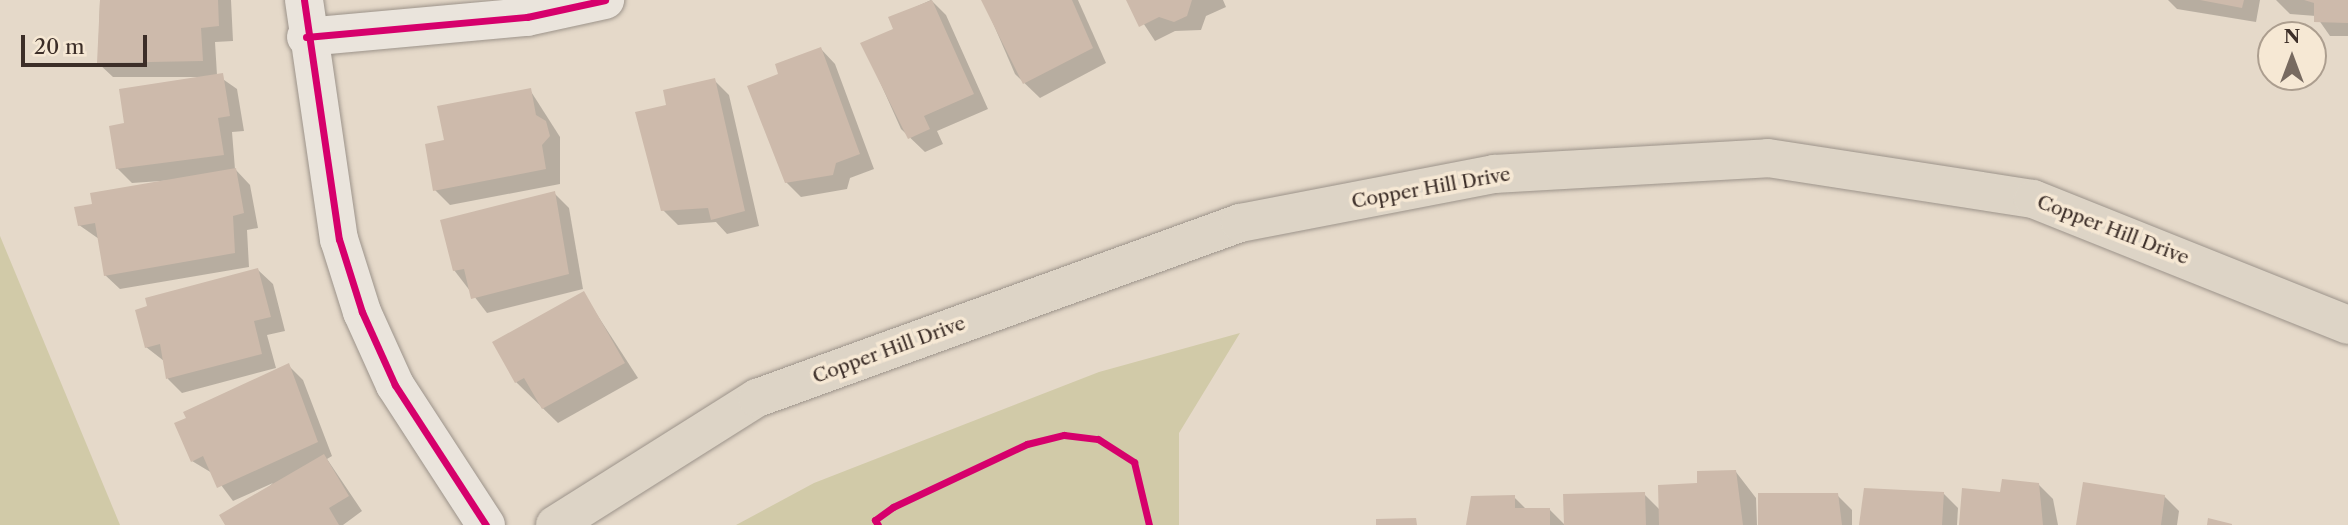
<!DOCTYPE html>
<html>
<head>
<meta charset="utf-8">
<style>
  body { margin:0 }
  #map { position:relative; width:2348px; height:525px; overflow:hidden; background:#e5d9c9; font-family:"Libre Caslon Text",serif }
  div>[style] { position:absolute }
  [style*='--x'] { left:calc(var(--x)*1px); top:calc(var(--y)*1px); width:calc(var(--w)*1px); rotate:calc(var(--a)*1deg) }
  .green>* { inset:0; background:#d1caa8 }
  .shadow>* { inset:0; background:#0003 }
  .building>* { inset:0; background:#cdbaab }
  .roads { filter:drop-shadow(0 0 2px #9c938a) drop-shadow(0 0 2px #9c938a) }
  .minor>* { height:38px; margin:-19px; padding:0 19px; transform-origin:19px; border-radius:19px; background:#eae4dc }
  .major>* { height:38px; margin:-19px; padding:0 19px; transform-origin:19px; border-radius:19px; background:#ddd4c6 }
  .cycleway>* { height:7px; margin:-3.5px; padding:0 3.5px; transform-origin:3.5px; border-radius:3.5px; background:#d6006c }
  span { translate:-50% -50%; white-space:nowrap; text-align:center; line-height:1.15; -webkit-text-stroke:7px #f6e8d4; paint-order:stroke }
  .street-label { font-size:19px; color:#3c2e28 }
  .north { position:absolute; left:2257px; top:21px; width:70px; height:70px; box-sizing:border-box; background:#f6e8d4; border:2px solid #ac9e8f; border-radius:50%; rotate:0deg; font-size:19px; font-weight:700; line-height:28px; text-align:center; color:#3c2e28 }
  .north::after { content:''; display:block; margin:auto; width:24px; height:32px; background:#776a60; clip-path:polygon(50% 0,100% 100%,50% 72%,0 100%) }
  .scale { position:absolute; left:21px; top:35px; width:126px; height:32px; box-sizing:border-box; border:4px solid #3c2e28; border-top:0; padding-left:9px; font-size:21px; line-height:24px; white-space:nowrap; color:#3c2e28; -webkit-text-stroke:5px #f6e8d4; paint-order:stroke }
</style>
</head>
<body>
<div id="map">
  <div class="green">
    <i style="clip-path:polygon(0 236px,120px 525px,0 525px)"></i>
    <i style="clip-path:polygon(1240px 333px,1179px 433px,1179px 525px,736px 525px,814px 483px,1099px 372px)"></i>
  </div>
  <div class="shadow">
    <i style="clip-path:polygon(100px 0,231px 0,233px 41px,215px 42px,217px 75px,237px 89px,244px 131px,232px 132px,235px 169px,250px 185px,258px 228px,247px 230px,249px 267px,120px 289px,105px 275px,99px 239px,79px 225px,94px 205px,175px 180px,132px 183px,117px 168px,126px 125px,202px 77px,113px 77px,98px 63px)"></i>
    <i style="clip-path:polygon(931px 0,946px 15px,988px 109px,937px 131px,943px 144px,925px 152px,901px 129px,863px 44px,896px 29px,891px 18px)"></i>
    <i style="clip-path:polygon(983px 0,1078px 0,1106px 63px,1040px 98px,1015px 74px)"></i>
    <i style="clip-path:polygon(1128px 0,1223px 0,1226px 7px,1206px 16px,1201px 30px,1175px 31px,1155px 41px)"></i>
    <i style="clip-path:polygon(2168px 0,2260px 0,2256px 22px,2177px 9px)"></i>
    <i style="clip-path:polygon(2276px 0,2348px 0,2348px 36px,2330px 36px,2316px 16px,2290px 14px)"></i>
    <i style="clip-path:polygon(821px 49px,835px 64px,874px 169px,850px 178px,847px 189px,801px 197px,786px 182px,781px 75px)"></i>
    <i style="clip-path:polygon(714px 80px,729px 95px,759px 226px,727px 234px,716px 222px,678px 225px,663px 210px,668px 106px)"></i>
    <i style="clip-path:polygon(530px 90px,560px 137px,560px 184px,450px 205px,435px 190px,446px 142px)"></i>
    <i style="clip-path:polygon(554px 193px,569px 208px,583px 289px,487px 313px,454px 270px)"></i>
    <i style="clip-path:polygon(258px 270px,273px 284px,285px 331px,267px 335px,276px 368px,182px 393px,168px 379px,164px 361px,146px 347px)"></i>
    <i style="clip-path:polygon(583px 293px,638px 378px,558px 423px,516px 382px)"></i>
    <i style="clip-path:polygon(289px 366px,303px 380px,332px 456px,327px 459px,362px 511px,343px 525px,227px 525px,273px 483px,233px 501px,212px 473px,192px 461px)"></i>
    <i style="clip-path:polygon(1736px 472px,1756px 498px,1757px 525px,1565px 525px,1644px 494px,1661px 511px,1699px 485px)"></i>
    <i style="clip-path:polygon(2038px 484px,2053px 499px,2058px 525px,1961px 525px,2002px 494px)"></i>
    <i style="clip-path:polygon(1943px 493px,1958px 508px,1957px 525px,1863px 525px)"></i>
    <i style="clip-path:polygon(1837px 495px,1852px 510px,1852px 525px,1760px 525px)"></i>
    <i style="clip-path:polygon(2164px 496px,2179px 511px,2177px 525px,2078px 525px)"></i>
    <i style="clip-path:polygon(1514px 497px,1527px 510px,1550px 510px,1565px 525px,1472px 525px)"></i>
  </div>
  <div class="building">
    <i style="clip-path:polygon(100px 0,218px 0,219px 26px,201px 28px,203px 61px,97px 63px)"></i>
    <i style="clip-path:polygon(932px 0,974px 94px,924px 116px,930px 129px,908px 139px,860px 43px,893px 29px,888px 17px)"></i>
    <i style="clip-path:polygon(981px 0,1072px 0,1093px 48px,1023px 84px)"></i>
    <i style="clip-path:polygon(1126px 0,1192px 0,1187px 16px,1174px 22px,1159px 17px,1139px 27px)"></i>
    <i style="clip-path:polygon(2200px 0,2244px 0,2242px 8px)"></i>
    <i style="clip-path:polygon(2304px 0,2348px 0,2348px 23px,2314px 22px,2314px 3px)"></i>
    <i style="clip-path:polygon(821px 47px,860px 154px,836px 163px,833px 175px,785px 183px,747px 86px,778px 74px,775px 64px)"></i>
    <i style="clip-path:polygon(223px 73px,230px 116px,218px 118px,224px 155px,116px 169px,109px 126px,124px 123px,119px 89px)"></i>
    <i style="clip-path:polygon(715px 78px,745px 211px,711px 220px,708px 208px,661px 211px,635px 112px,666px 105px,663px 90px)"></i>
    <i style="clip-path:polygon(531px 88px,536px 115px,546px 121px,550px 136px,542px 145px,546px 169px,433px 191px,425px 144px,444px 140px,437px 106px)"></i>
    <i style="clip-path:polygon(236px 168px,244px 213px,233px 216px,235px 253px,104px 276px,95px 223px,78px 226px,74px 207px,92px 204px,90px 193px)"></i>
    <i style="clip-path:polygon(555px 191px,569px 274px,471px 299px,464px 269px,453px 271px,440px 220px)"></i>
    <i style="clip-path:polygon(258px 268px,271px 317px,254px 321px,262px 354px,166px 379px,160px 344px,145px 348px,135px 310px,147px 306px,145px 298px)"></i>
    <i style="clip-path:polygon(584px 291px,625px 363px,542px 409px,524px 378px,515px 383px,492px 342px)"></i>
    <i style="clip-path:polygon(289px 363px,318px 442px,217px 488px,203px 456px,191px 462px,174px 423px,186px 418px,183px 412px)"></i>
    <i style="clip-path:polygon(324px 454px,349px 496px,329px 508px,339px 525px,225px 525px,219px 515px)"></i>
    <i style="clip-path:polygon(1736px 470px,1743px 525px,1659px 525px,1658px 485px,1697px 483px,1697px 471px)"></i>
    <i style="clip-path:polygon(2002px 479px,2039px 483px,2043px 525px,1959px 525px,1962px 488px,2000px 492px)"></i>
    <i style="clip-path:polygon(2083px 482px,2165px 495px,2161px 525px,2076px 525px)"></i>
    <i style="clip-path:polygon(1864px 488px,1944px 492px,1942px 525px,1859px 525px)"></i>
    <i style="clip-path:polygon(1645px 492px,1646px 525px,1564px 525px,1563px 494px)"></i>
    <i style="clip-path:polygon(1758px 493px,1838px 493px,1842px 525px,1758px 525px)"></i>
    <i style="clip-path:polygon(1515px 495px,1515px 508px,1550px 508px,1550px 525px,1466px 525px,1471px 496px)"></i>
    <i style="clip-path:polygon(1416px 518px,1417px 525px,1376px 525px,1376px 519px)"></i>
    <i style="clip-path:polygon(2208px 518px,2232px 524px,2232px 525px,2207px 525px)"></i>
  </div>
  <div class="roads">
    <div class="minor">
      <i style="--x:304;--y:0;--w:242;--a:81.7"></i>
      <i style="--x:339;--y:239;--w:77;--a:72.5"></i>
      <i style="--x:362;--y:312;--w:80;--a:65.7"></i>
      <i style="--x:395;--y:385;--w:167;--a:57"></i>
      <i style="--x:306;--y:37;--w:222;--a:-5.2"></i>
      <i style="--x:527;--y:17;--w:80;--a:-12.3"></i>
    </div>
    <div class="major">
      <i style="--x:555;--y:525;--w:239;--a:-32.2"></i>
      <i style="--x:757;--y:398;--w:514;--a:-19.92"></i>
      <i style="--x:1240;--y:223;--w:259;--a:-10.9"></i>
      <i style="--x:1494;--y:174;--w:274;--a:-3.3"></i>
      <i style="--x:1768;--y:158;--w:268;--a:8.8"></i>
      <i style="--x:2033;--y:199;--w:339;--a:21.8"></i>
    </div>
  </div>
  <div class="cycleway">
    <i style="--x:304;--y:0;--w:242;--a:81.7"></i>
    <i style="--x:339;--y:239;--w:77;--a:72.5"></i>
    <i style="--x:362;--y:312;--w:80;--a:65.7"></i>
    <i style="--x:395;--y:385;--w:167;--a:57"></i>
    <i style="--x:306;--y:37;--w:222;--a:-5.2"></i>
    <i style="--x:527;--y:17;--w:80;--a:-12.3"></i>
    <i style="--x:878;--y:525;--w:6;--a:-121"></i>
    <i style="--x:875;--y:520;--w:22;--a:-36"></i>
    <i style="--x:893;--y:507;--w:148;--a:-25.2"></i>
    <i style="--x:1027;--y:444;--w:38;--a:-14"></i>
    <i style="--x:1064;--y:435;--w:34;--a:7"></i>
    <i style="--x:1098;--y:439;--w:43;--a:32.6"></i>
    <i style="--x:1134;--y:462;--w:65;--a:76.6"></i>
  </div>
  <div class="street-label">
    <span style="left:1431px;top:188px;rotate:-10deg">Copper Hill Drive</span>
    <span style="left:2113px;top:230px;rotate:21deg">Copper Hill Drive</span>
    <span style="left:889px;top:350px;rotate:-20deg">Copper Hill Drive</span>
  </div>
  <div class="north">N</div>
  <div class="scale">20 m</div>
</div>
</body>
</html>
